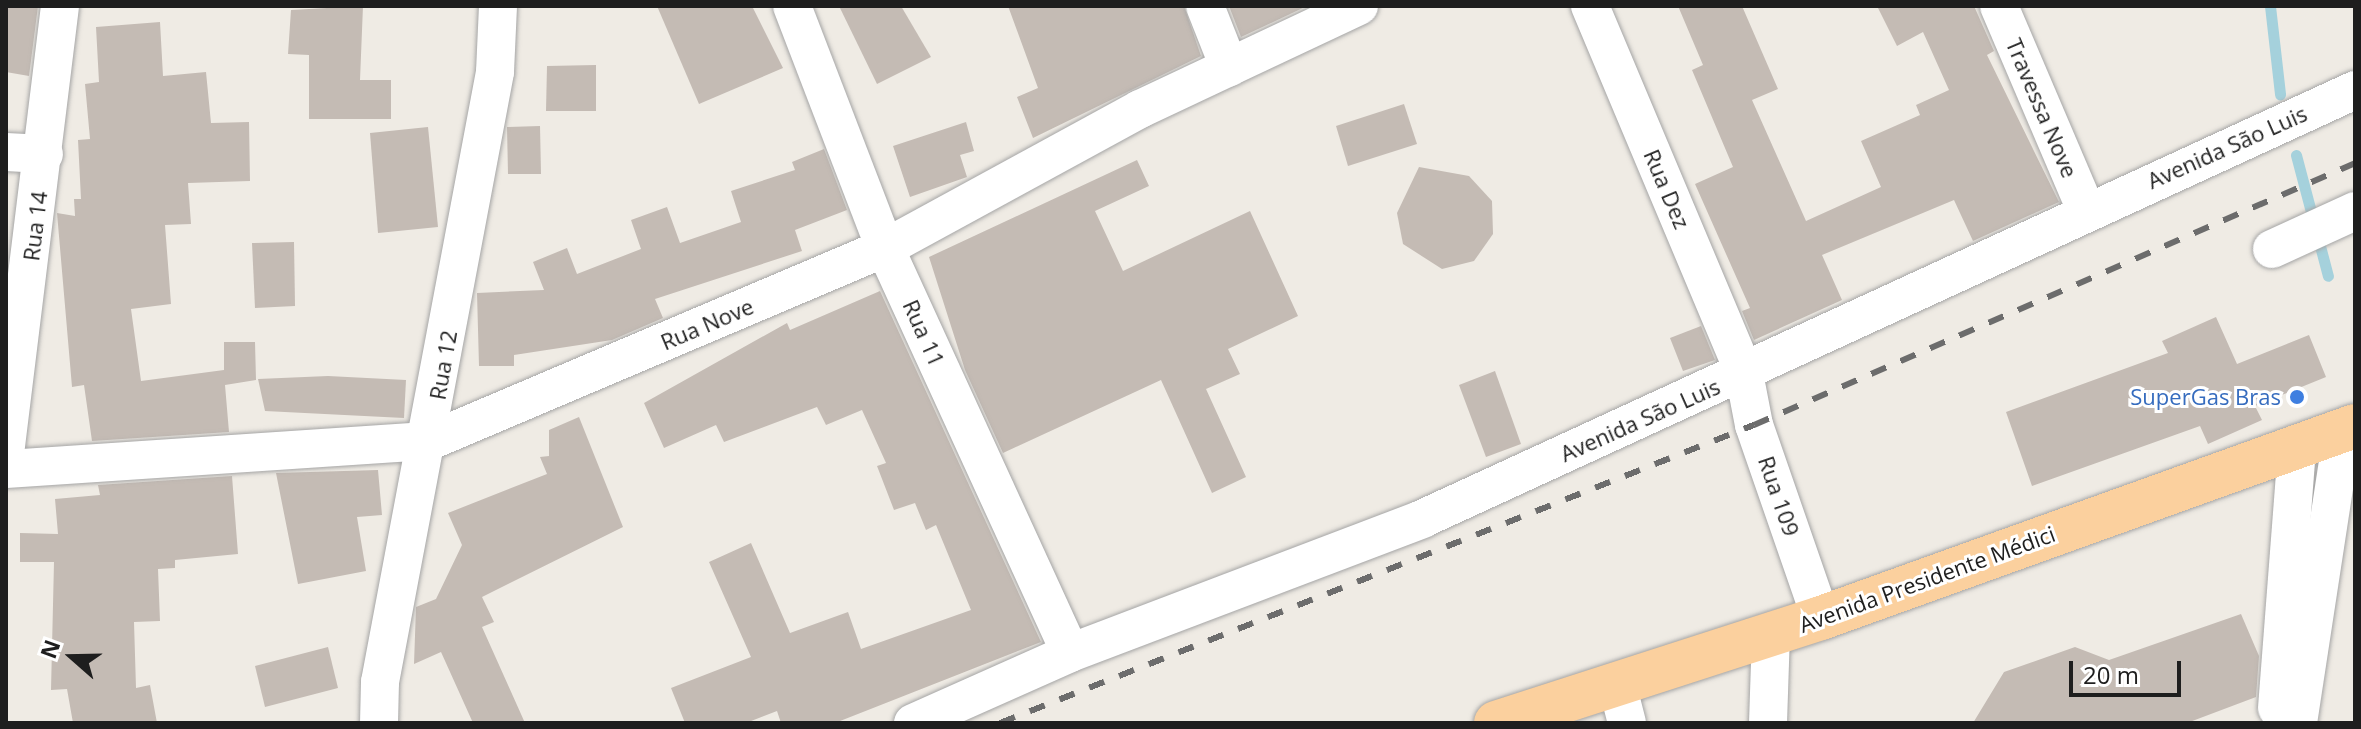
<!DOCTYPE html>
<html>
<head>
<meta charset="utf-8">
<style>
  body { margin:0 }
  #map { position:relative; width:2361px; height:729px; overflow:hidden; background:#efebe4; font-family:"Open Sans",sans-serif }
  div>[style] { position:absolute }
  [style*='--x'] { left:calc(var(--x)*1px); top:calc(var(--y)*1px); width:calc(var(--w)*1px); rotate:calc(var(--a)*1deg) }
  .stream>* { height:11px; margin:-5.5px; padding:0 5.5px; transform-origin:5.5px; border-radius:5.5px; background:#a5d1dc }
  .building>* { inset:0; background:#c4bbb4 }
  .roads { filter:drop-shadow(0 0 2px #a5a5a5) drop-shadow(0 0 2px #a5a5a5) }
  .minor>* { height:38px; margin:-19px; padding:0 19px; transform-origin:19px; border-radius:19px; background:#fff }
  .major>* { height:44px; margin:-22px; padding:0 22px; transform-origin:22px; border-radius:22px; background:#fbd09e }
  .rail>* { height:6px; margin-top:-3px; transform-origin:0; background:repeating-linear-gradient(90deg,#6c6c6c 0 16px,transparent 0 32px) }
  .dots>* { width:22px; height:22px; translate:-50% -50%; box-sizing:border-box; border:4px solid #fff; border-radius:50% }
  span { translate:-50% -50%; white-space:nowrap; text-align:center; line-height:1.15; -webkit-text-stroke:6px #fff; paint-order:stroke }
  .street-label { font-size:22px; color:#1e1e1e }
  .shop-label { font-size:22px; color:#366cbe }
  .right { translate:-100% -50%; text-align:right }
  .frame { position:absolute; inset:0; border:8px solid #1e1e1e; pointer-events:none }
  .north { position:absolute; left:32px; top:617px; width:80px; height:80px; -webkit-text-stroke:6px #fff; paint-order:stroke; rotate:290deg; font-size:22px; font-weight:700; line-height:32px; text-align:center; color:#1e1e1e }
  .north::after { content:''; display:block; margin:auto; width:28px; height:36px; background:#1e1e1e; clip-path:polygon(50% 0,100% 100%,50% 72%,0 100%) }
  .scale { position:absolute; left:2069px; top:661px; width:112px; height:36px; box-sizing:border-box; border:4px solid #1e1e1e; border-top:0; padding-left:10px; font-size:24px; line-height:28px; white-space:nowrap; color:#1e1e1e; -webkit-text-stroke:6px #fff; paint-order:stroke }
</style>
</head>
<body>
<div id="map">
  <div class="stream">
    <i style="--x:2270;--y:6;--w:89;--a:83.5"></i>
    <i style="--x:2296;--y:155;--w:125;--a:75.2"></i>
  </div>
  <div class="building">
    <i style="clip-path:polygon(6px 6px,38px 6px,29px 76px,6px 72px)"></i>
    <i style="clip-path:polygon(363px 6px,360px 80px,391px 80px,391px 119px,309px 119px,309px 55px,288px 54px,291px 10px)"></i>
    <i style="clip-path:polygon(657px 6px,752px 6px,783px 68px,699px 104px)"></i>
    <i style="clip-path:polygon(839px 6px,901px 6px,931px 57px,877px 84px)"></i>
    <i style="clip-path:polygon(1008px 6px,1184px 6px,1201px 56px,1033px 138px,1017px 97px,1038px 88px)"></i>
    <i style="clip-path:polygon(1229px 6px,1307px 6px,1241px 37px)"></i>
    <i style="clip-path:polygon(1678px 6px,1742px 6px,1778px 89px,1752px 100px,1806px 221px,1881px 187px,1861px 141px,1920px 115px,1916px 105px,1949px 90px,1923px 32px,1897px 46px,1877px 6px,1974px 6px,1994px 51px,1987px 55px,2059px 202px,1973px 241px,1954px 200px,1822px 255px,1842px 300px,1754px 340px,1742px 311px,1750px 308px,1695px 184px,1733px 167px,1692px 70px,1703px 65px)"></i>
    <i style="clip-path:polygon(160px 22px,163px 76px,206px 72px,211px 123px,249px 122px,250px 181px,188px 183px,191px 224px,165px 225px,171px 304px,131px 309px,141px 381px,224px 370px,224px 342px,255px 342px,256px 380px,225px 385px,229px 432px,92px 441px,84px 385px,72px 387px,57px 213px,75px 216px,74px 199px,81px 199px,78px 140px,90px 139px,85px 84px,99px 82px,96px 27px)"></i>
    <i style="clip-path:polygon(596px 65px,596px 111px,546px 111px,547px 66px)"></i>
    <i style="clip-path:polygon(1404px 104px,1417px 144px,1348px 166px,1336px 126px)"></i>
    <i style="clip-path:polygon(966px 122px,974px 151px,960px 155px,967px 177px,910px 197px,893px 146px)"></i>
    <i style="clip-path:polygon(540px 126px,541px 174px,508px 174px,507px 127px)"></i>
    <i style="clip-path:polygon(428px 127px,438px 227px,378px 233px,370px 133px)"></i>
    <i style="clip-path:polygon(824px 149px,847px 210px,795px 230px,802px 251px,655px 299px,663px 318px,612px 340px,514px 355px,514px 366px,479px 366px,477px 293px,544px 290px,533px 262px,567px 248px,577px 274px,641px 249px,631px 220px,667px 207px,680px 243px,741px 222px,731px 191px,795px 170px,792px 162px)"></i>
    <i style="clip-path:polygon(1137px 160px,1149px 186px,1095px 211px,1123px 271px,1250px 211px,1298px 316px,1228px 349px,1240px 374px,1206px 389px,1246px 477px,1212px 493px,1161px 380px,1003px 453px,965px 370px,929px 257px)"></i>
    <i style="clip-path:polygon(1419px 167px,1469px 176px,1492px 201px,1493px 234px,1474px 261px,1442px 269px,1403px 244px,1397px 213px)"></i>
    <i style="clip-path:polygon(294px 242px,295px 306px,255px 308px,252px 243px)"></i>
    <i style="clip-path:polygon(880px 291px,1041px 642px,835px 723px,781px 723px,777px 711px,746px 723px,685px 723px,671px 688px,751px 657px,709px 562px,751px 543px,790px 633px,848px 612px,861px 649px,971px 610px,936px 525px,926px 530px,915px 503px,894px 510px,877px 466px,886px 463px,862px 410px,826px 425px,817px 407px,724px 442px,716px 425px,664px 448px,644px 403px,787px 323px,790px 330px)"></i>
    <i style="clip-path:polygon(2216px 317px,2237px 364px,2309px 335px,2326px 377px,2255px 406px,2262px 420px,2208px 444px,2200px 426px,2032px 486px,2006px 412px,2168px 353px,2162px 341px)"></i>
    <i style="clip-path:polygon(1701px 326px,1715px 360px,1683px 371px,1670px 338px)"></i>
    <i style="clip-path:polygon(1495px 371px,1521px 444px,1486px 457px,1459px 385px)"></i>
    <i style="clip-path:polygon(328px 376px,406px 380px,404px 418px,265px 411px,258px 379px)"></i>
    <i style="clip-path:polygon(579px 417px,623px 527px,482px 597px,494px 622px,482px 627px,525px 723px,473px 723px,441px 652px,414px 664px,416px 607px,436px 599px,462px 545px,448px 513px,547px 474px,540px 457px,549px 456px,549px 430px)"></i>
    <i style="clip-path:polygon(378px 470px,382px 515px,357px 517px,366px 571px,298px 584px,276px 473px)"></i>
    <i style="clip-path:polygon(232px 476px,238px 554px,175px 560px,175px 568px,158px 569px,160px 621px,134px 622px,136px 688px,150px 685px,157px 723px,73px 723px,67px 689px,51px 690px,54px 562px,20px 562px,20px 533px,58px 534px,55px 499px,100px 495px,98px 485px)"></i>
    <i style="clip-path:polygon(2241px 614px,2259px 656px,2256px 697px,2187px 723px,1973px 723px,2004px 672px,2075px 647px,2109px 660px)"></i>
    <i style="clip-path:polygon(328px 647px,338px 688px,265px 707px,255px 666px)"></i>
  </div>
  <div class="roads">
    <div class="minor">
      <i style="--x:792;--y:6;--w:259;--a:69"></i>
      <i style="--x:885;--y:248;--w:445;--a:65.4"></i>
      <i style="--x:1205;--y:6;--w:66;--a:68.5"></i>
      <i style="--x:1590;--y:6;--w:398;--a:67.2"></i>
      <i style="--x:1744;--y:373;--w:53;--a:79.1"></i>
      <i style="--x:1754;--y:425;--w:204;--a:70.9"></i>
      <i style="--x:1999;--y:6;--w:222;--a:66.9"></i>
      <i style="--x:6;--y:152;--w:38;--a:3"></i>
      <i style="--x:2272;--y:249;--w:91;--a:-24.6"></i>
      <i style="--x:6;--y:446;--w:443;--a:-83"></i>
      <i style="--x:6;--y:469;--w:425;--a:-3.8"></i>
      <i style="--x:430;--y:441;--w:494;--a:-23"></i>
      <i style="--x:885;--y:248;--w:290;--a:-28.6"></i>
      <i style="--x:1140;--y:109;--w:242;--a:-25.2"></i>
      <i style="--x:1617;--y:684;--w:40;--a:75.6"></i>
      <i style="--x:2277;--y:708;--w:262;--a:-85.6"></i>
      <i style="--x:379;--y:723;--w:41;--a:-88.6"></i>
      <i style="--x:380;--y:682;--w:621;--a:-79.32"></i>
      <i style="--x:495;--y:72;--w:66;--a:-87.4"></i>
      <i style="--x:913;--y:723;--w:172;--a:-24"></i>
      <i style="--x:1070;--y:653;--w:377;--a:-20.8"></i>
      <i style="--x:1422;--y:519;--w:1027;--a:-24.69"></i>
      <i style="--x:1768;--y:723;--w:89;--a:-88.1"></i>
      <i style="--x:2298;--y:723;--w:296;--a:-81.3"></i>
    </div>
    <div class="major">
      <i style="--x:1496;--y:723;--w:342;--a:-17.9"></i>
      <i style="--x:1821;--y:618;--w:567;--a:-19.78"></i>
    </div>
  </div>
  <div class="rail">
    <i style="--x:1000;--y:723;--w:811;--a:-21.57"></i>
    <i style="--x:1754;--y:425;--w:656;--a:-23.55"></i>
  </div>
  <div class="dots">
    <i style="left:2297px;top:397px;background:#3f7fe0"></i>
  </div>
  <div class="street-label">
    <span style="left:2042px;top:108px;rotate:67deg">Travessa Nove</span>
    <span style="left:2227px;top:147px;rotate:-24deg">Avenida São Luis</span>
    <span style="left:1667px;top:189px;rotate:67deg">Rua Dez</span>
    <span style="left:35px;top:226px;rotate:-83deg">Rua 14</span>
    <span style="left:707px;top:324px;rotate:-23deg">Rua Nove</span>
    <span style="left:924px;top:333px;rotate:66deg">Rua 11</span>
    <span style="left:443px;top:365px;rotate:-80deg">Rua 12</span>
    <span style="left:1640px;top:420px;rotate:-24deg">Avenida São Luis</span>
    <span style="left:1779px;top:496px;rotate:71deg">Rua 109</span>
    <span style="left:1927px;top:579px;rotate:-20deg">Avenida Presidente Médici</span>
  </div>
  <div class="shop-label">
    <span class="right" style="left:2281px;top:397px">SuperGas Bras</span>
  </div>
  <div class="frame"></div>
  <div class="north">N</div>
  <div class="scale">20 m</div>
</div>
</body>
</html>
